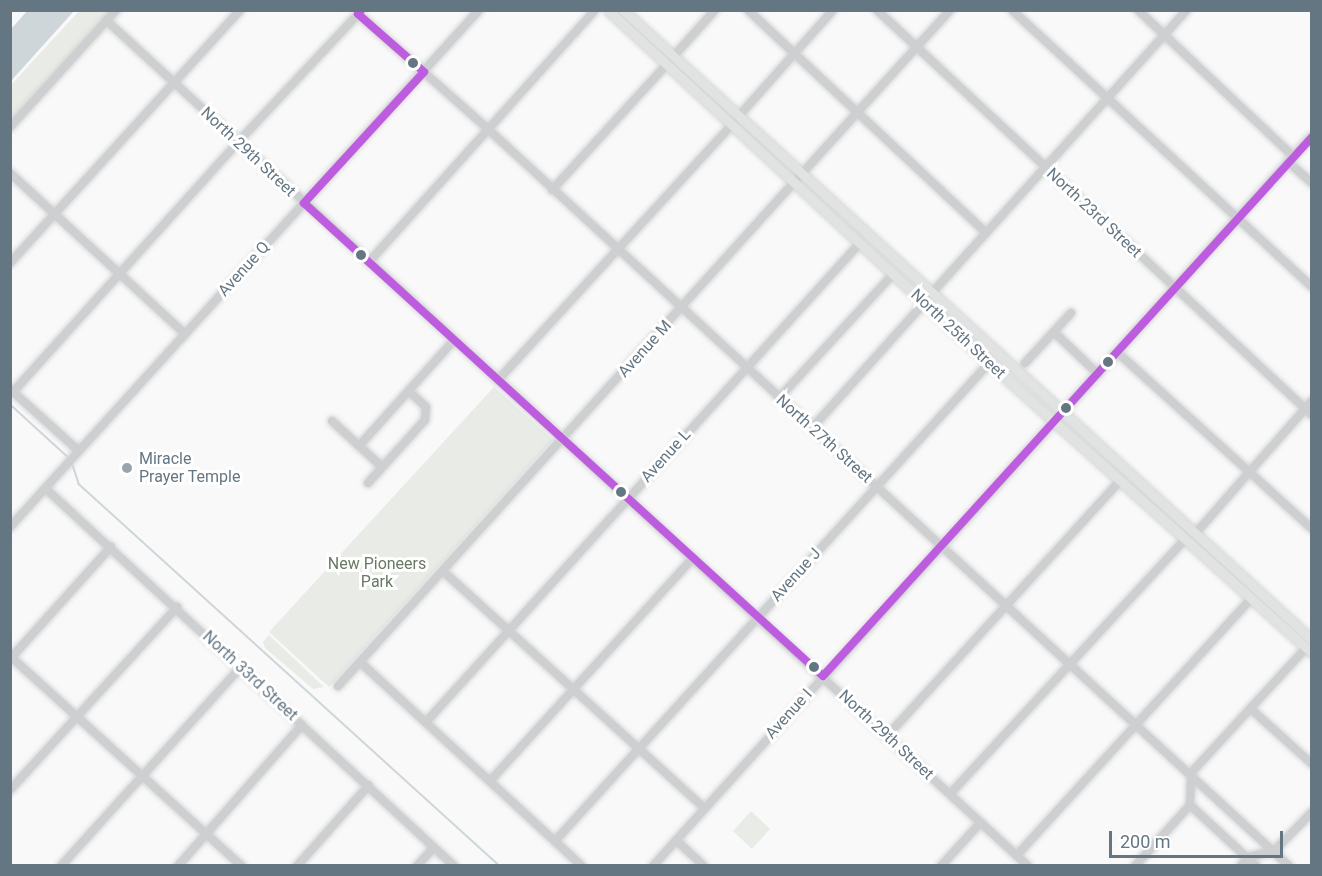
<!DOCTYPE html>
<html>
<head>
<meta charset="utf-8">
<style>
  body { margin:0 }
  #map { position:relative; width:1322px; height:876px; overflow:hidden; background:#f9f9f9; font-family:Roboto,sans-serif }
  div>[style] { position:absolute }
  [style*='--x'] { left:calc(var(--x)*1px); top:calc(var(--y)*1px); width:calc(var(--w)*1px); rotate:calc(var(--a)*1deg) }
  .green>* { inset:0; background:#e8ebe6 }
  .water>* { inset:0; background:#ced6d9 }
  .stream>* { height:1.5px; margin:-0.75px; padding:0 0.75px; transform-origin:0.75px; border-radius:0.75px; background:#ced6d9 }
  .roads { filter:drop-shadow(0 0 2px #d5d6d7) drop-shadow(0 0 2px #d5d6d7) }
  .minor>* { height:8px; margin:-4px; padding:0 4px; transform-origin:4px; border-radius:4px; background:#cecfd0 }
  .major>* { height:9px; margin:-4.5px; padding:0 4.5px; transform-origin:4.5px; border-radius:4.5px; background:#e1e2e2 }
  .bus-1>* { height:8px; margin:-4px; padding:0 4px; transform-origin:4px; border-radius:4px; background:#be5ce0 }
  .dots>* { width:16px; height:16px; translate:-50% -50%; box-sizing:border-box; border:3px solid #fff; border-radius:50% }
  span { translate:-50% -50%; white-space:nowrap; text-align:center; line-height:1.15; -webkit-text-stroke:6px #fff; paint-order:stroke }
  .street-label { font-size:16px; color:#657683 }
  .poi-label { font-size:16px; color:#657683 }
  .left { translate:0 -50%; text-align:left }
  .park-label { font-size:16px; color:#687a64 }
  .frame { position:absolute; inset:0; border:12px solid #657683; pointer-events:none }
  .scale { position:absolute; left:1109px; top:831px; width:174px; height:27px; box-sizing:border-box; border:3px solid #657683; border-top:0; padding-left:8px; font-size:18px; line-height:21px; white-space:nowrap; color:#657683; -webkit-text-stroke:4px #fff; paint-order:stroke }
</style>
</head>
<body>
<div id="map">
  <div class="green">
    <i style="clip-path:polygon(79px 11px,111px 11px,11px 122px,10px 86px)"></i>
    <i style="clip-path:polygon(494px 387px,553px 440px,329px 687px,269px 632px)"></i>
    <i style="clip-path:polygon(269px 635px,324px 687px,313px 689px,265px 648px,263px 642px)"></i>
    <i style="clip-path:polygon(751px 811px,770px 829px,752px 849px,733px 831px)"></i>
  </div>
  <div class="water">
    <i style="clip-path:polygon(28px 10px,74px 11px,11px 81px,11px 29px)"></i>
  </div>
  <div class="stream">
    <i style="--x:10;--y:404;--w:77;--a:42.4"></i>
    <i style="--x:73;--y:465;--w:20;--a:72"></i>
    <i style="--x:79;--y:484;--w:568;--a:42.22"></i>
  </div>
  <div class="roads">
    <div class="minor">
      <i style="--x:748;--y:10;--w:326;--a:43.1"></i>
      <i style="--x:877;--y:10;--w:594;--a:42.95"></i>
      <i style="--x:1012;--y:10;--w:408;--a:42.7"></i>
      <i style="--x:1138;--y:10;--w:213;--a:43.3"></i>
      <i style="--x:358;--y:14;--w:175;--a:41.5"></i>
      <i style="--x:489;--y:130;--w:1087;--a:42.61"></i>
      <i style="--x:106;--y:20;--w:1251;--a:42.54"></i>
      <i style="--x:673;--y:57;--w:63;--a:-48.2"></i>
      <i style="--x:738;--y:117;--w:143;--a:-48.4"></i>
      <i style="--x:10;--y:127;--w:158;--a:-47.8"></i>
      <i style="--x:1288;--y:162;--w:32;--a:41"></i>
      <i style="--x:10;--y:173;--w:238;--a:42.6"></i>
      <i style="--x:552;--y:190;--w:169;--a:-47.6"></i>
      <i style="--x:369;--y:262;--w:338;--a:-48.1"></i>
      <i style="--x:10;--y:263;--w:342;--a:-47.7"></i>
      <i style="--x:931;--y:294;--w:382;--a:-48"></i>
      <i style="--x:1054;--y:332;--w:61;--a:43.7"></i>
      <i style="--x:1117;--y:352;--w:263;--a:42.2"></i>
      <i style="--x:1025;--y:363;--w:68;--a:-47.4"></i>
      <i style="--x:498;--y:380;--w:345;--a:-47.5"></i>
      <i style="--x:11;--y:390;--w:91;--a:41.9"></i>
      <i style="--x:13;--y:392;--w:336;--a:-48"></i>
      <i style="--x:238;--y:142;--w:178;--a:-46.8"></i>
      <i style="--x:779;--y:398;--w:168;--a:-47.4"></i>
      <i style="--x:332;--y:421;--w:68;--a:42.6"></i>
      <i style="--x:812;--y:428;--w:168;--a:-48.1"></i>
      <i style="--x:359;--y:446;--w:142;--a:-48.1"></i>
      <i style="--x:368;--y:483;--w:85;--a:-47.9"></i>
      <i style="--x:425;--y:420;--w:13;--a:-86"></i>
      <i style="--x:426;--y:407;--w:23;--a:-137"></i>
      <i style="--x:45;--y:488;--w:557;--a:42.74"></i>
      <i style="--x:10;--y:527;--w:698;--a:-47.79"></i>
      <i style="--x:1195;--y:534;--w:177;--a:-48.7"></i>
      <i style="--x:444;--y:572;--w:350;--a:42.2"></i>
      <i style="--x:10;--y:656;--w:313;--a:42.2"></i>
      <i style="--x:10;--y:659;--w:151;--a:-48"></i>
      <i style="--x:360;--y:662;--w:301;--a:42.6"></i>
      <i style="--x:338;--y:686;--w:912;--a:-47.84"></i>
      <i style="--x:1251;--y:709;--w:82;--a:42"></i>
      <i style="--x:426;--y:722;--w:645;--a:-47.83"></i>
      <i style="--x:887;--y:736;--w:345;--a:-47.6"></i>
      <i style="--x:490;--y:781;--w:302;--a:-47.7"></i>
      <i style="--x:10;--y:790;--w:248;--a:-47.6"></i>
      <i style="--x:950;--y:794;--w:345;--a:-47.3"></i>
      <i style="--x:1190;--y:805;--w:90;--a:42.7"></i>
      <i style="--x:676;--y:840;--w:38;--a:43"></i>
      <i style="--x:555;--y:841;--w:646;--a:-47.76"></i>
      <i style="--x:1017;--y:855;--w:347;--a:-47.6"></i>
      <i style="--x:61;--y:866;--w:267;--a:-47.9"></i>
      <i style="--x:178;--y:866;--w:188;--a:-48.7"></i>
      <i style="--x:297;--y:866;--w:108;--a:-48.4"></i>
      <i style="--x:417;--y:866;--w:25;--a:-48"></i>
      <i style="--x:653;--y:866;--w:983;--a:-47.93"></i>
      <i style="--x:941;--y:866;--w:59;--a:-47.7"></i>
      <i style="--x:1135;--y:866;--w:82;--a:-48"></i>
      <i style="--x:1190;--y:805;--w:32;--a:-88"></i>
      <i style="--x:1191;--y:773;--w:170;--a:-47.4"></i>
      <i style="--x:1241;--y:866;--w:11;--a:-52"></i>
      <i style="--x:1248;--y:857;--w:27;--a:-13"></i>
      <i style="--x:1274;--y:851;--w:54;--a:-45.7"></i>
    </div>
    <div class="major">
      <i style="--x:608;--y:10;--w:519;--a:42.82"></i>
      <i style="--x:989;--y:363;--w:434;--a:41.9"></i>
      <i style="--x:623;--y:10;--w:934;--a:42.44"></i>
    </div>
  </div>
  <div class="bus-1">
    <i style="--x:361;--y:10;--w:5;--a:127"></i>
    <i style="--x:358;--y:14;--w:88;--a:41.3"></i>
    <i style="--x:424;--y:72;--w:178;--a:132.5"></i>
    <i style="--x:304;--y:203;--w:702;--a:42.35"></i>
    <i style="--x:823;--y:676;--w:728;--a:-47.78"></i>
  </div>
  <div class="dots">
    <i style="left:413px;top:63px;background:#657683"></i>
    <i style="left:361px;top:255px;background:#657683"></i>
    <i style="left:1108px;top:362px;background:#657683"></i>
    <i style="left:1066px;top:408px;background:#657683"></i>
    <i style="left:127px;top:468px;background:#99a4ac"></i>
    <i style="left:621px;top:492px;background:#657683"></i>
    <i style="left:814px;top:667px;background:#657683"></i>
  </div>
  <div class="street-label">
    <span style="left:248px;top:152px;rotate:43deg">North 29th Street</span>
    <span style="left:1094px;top:213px;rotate:43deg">North 23rd Street</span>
    <span style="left:244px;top:269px;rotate:-48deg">Avenue Q</span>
    <span style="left:958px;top:334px;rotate:43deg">North 25th Street</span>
    <span style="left:645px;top:349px;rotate:-48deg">Avenue M</span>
    <span style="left:824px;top:439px;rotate:42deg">North 27th Street</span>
    <span style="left:666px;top:456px;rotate:-48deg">Avenue L</span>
    <span style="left:796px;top:575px;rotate:-48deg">Avenue J</span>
    <span style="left:250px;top:676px;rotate:43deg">North 33rd Street</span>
    <span style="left:789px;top:714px;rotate:-48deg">Avenue I</span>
    <span style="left:886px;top:735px;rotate:43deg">North 29th Street</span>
  </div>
  <div class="poi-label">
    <span class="left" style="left:139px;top:468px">Miracle<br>Prayer Temple</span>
  </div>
  <div class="park-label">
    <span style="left:377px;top:573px">New Pioneers<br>Park</span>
  </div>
  <div class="frame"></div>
  <div class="scale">200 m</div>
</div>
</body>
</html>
